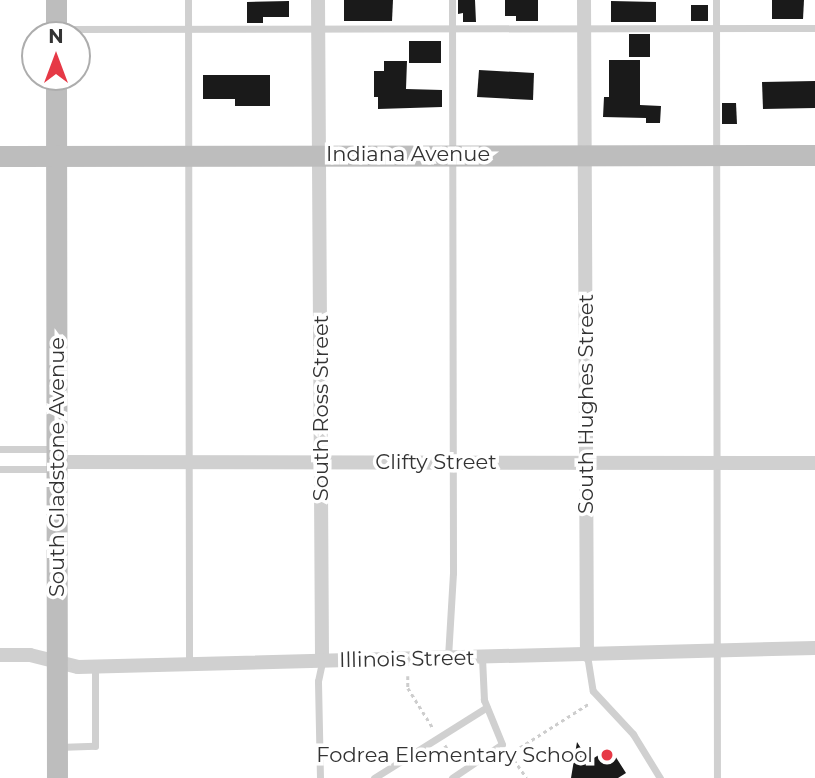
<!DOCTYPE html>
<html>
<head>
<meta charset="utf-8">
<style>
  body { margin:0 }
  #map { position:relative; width:815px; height:778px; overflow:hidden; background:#fff; font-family:Montserrat,sans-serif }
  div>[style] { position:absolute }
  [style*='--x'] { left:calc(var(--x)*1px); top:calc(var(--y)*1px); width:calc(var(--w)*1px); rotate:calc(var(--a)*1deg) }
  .building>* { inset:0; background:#1a1a1a }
  .path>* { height:2.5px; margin-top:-1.25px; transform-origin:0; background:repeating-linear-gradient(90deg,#cdcdcd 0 3.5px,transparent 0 7px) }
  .lane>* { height:7px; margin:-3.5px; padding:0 3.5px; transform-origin:3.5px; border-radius:3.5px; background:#d0d0d0 }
  .street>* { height:14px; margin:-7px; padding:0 7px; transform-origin:7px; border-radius:7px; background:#d0d0d0 }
  .secondary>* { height:21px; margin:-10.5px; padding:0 10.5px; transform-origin:10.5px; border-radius:10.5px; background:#bdbdbd }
  .dots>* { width:19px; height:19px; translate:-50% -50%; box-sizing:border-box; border:4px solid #fff; border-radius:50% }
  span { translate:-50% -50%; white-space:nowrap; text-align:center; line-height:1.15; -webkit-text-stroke:7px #fff; paint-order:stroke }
  .street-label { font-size:21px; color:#333 }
  .poi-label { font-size:21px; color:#333 }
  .right { translate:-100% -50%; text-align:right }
  .north { position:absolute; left:21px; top:21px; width:70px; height:70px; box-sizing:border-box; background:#fff; border:2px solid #adadad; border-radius:50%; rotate:0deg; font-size:19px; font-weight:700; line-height:28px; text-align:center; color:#333 }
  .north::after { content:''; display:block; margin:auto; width:24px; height:32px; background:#e63946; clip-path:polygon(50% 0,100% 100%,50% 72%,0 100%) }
</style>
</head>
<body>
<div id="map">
  <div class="building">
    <i style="clip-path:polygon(344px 0,393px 0,392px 21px,344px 21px)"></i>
    <i style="clip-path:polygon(458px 0,475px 0,476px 22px,463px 22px,463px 13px,458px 14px)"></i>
    <i style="clip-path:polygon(505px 0,538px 0,538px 21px,516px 21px,516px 16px,505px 16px)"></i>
    <i style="clip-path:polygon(772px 0,804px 0,803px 19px,772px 19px)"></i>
    <i style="clip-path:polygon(289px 1px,289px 17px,263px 17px,263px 23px,247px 23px,247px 2px)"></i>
    <i style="clip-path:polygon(611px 1px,656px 2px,656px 22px,611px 22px)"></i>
    <i style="clip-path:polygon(691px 5px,708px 5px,708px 21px,691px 21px)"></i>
    <i style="clip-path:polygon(629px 34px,650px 34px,650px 57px,629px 57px)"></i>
    <i style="clip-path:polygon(409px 41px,441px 41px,441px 63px,409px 63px)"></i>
    <i style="clip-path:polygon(609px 60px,640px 60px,640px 105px,661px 106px,660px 123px,646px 123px,646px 118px,603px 117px,604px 97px,609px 97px)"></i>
    <i style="clip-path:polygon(384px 61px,407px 61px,406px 89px,442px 90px,442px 107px,378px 109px,378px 97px,374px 97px,374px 71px,384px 71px)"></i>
    <i style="clip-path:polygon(479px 70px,534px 73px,533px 100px,477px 97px)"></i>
    <i style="clip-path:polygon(203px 75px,270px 75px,270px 106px,235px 106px,235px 99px,203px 99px)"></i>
    <i style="clip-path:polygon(815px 81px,815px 108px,763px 109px,762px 82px)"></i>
    <i style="clip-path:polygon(722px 103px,736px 103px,737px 124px,722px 124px)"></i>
    <i style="clip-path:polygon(577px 742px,589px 761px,610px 748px,626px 773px,618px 778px,571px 778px)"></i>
  </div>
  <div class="path">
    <i style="--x:408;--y:676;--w:12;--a:90"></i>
    <i style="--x:408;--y:688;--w:47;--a:58"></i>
    <i style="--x:445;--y:745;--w:21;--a:59"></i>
    <i style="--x:510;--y:754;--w:29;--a:55"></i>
    <i style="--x:508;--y:755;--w:95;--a:-32.5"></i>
  </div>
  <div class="lane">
    <i style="--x:188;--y:0;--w:664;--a:89.91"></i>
    <i style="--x:716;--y:0;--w:778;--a:89.93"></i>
    <i style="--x:60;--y:29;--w:755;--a:-0.08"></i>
    <i style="--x:0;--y:449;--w:55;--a:0"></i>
    <i style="--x:0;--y:469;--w:55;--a:0"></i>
    <i style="--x:587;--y:655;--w:36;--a:81"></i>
    <i style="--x:593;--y:691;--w:59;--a:47.1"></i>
    <i style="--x:633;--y:734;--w:52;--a:58.5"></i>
    <i style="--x:448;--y:657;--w:84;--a:-86.6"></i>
    <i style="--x:453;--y:573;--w:573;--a:-90.1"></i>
    <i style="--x:58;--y:747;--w:37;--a:-2"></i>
    <i style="--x:95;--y:746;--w:80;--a:-90"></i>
    <i style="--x:320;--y:778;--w:97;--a:-91.2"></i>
    <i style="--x:318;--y:681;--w:19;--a:-78"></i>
    <i style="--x:374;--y:778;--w:133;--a:-32.1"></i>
    <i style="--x:452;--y:778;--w:60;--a:-34.2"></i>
    <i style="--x:502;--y:744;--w:48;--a:-112.2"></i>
    <i style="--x:484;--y:700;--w:43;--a:-92.7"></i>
  </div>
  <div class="street">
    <i style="--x:318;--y:0;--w:661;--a:89.65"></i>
    <i style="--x:584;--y:0;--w:655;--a:89.74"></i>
    <i style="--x:57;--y:462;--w:758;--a:0.08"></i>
    <i style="--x:0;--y:655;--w:30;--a:0"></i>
    <i style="--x:30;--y:655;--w:49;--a:14"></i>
    <i style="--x:78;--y:667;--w:737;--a:-1.48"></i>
  </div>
  <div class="secondary">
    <i style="--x:56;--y:0;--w:35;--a:90"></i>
    <i style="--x:56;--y:77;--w:701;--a:89.92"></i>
    <i style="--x:0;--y:156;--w:815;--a:-0.07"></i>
  </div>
  <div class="dots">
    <i style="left:607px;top:755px;background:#e63946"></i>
  </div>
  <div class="street-label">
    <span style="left:408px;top:154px">Indiana Avenue</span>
    <span style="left:586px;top:404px;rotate:-90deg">South Hughes Street</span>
    <span style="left:321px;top:408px;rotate:-90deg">South Ross Street</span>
    <span style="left:436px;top:462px">Clifty Street</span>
    <span style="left:57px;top:467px;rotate:-90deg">South Gladstone Avenue</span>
    <span style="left:407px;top:659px;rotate:-1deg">Illinois Street</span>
  </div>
  <div class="poi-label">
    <span class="right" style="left:593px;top:755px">Fodrea Elementary School</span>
  </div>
  <div class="north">N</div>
</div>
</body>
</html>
